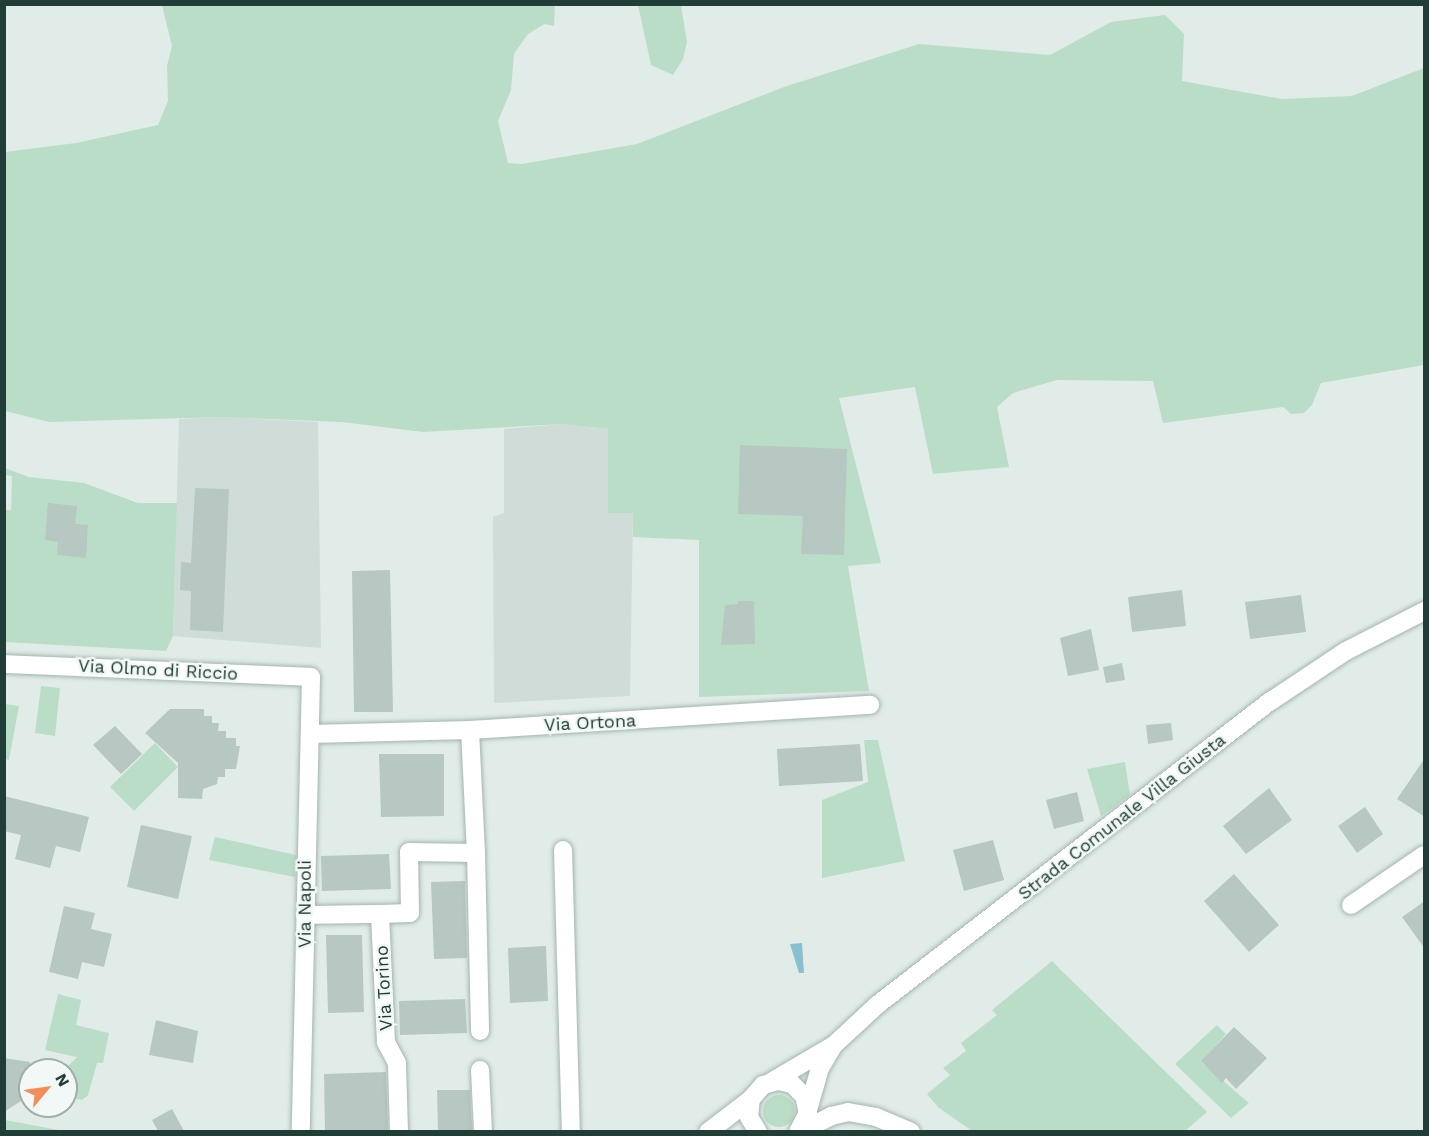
<!DOCTYPE html>
<html>
<head>
<meta charset="utf-8">
<style>
  body { margin:0 }
  #map { position:relative; width:1429px; height:1136px; overflow:hidden; background:#e1ece8; font-family:"Work Sans",sans-serif }
  div>[style] { position:absolute }
  [style*='--x'] { left:calc(var(--x)*1px); top:calc(var(--y)*1px); width:calc(var(--w)*1px); rotate:calc(var(--a)*1deg) }
  .built>* { inset:0; background:#d0dcd7 }
  .green>* { inset:0; background:#baddc7 }
  .round { border-radius:50% }
  .water>* { inset:0; background:#89bfd1 }
  .building>* { inset:0; background:#b7c7c2 }
  .roads { filter:drop-shadow(0 0 2px #a4b4b0) drop-shadow(0 0 2px #a4b4b0) }
  .minor>* { height:18px; margin:-9px; padding:0 9px; transform-origin:9px; border-radius:9px; background:#fff }
  span { translate:-50% -50%; white-space:nowrap; text-align:center; line-height:1.15; -webkit-text-stroke:5px #f2f8f6; paint-order:stroke }
  .street-label { font-size:18px; color:#213d38 }
  .frame { position:absolute; inset:0; border:6px solid #213d38; pointer-events:none }
  .north { position:absolute; left:18px; top:1058px; width:60px; height:60px; box-sizing:border-box; background:#f2f8f6; border:2px solid #9eadaa; border-radius:50%; rotate:61deg; font-size:16px; font-weight:700; line-height:24px; text-align:center; color:#213d38 }
  .north::after { content:''; display:block; margin:auto; width:21px; height:27px; background:#f38e59; clip-path:polygon(50% 0,100% 100%,50% 72%,0 100%) }
</style>
</head>
<body>
<div id="map">
  <div class="built">
    <i style="clip-path:polygon(219px 417px,318px 422px,321px 648px,173px 636px,179px 419px)"></i>
    <i style="clip-path:polygon(562px 424px,608px 429px,608px 513px,633px 513px,630px 696px,494px 703px,493px 517px,504px 513px,504px 429px)"></i>
  </div>
  <div class="green">
    <i style="clip-path:polygon(162px 5px,555px 5px,554px 26px,544px 24px,528px 34px,514px 54px,511px 90px,498px 121px,508px 163px,522px 164px,637px 144px,784px 87px,919px 44px,1050px 55px,1111px 22px,1165px 15px,1184px 34px,1182px 81px,1282px 99px,1352px 96px,1424px 68px,1424px 365px,1321px 383px,1312px 405px,1304px 413px,1291px 414px,1283px 407px,1163px 423px,1153px 381px,1057px 380px,1013px 393px,997px 407px,1009px 467px,933px 474px,915px 387px,839px 398px,881px 563px,848px 566px,869px 691px,699px 697px,699px 540px,633px 537px,633px 513px,608px 513px,608px 429px,562px 424px,423px 432px,342px 422px,219px 417px,49px 422px,5px 411px,5px 152px,76px 143px,158px 125px,168px 101px,167px 66px,172px 46px)"></i>
    <i style="clip-path:polygon(638px 5px,681px 5px,687px 42px,683px 59px,673px 75px,651px 65px)"></i>
    <i style="clip-path:polygon(5px 468px,29px 477px,84px 483px,138px 503px,177px 503px,173px 636px,166px 651px,5px 642px,4px 510px,11px 510px,12px 476px,5px 475px)"></i>
    <i style="clip-path:polygon(41px 686px,60px 688px,55px 736px,35px 733px)"></i>
    <i style="clip-path:polygon(4px 704px,19px 706px,9px 760px,5px 759px)"></i>
    <i style="clip-path:polygon(864px 740px,878px 740px,905px 861px,822px 878px,822px 800px,868px 782px)"></i>
    <i style="clip-path:polygon(155px 743px,178px 767px,134px 811px,110px 787px)"></i>
    <i style="clip-path:polygon(1125px 762px,1130px 795px,1101px 816px,1087px 769px)"></i>
    <i style="clip-path:polygon(215px 837px,296px 855px,295px 877px,209px 860px)"></i>
    <i style="clip-path:polygon(1052px 961px,1064px 973px,1207px 1112px,1185px 1131px,972px 1131px,938px 1107px,927px 1094px,950px 1075px,943px 1068px,966px 1051px,961px 1043px,997px 1015px,992px 1010px)"></i>
    <i style="clip-path:polygon(58px 994px,81px 1000px,76px 1025px,109px 1033px,103px 1063px,97px 1063px,88px 1095px,82px 1100px,66px 1097px,64px 1070px,77px 1057px,45px 1050px)"></i>
    <i style="clip-path:polygon(1217px 1025px,1226px 1034px,1201px 1062px,1249px 1103px,1231px 1118px,1175px 1064px)"></i>
    <i class="round" style="left:763px;top:1095px;width:32px;height:32px"></i>
    <i style="clip-path:polygon(5px 1120px,64px 1131px,5px 1131px)"></i>
  </div>
  <div class="water">
    <i style="clip-path:polygon(802px 943px,804px 973px,799px 973px,790px 944px)"></i>
  </div>
  <div class="building">
    <i style="clip-path:polygon(740px 445px,847px 449px,844px 555px,801px 554px,803px 516px,738px 514px)"></i>
    <i style="clip-path:polygon(195px 488px,229px 489px,223px 632px,190px 630px,191px 591px,180px 590px,181px 562px,191px 563px)"></i>
    <i style="clip-path:polygon(48px 503px,77px 506px,75px 524px,88px 525px,86px 558px,57px 555px,58px 542px,45px 540px)"></i>
    <i style="clip-path:polygon(390px 570px,393px 712px,354px 712px,352px 571px)"></i>
    <i style="clip-path:polygon(1182px 590px,1186px 626px,1132px 632px,1128px 597px)"></i>
    <i style="clip-path:polygon(1301px 595px,1306px 632px,1250px 639px,1245px 602px)"></i>
    <i style="clip-path:polygon(738px 601px,754px 601px,755px 644px,721px 645px,725px 605px,738px 604px)"></i>
    <i style="clip-path:polygon(1091px 629px,1099px 670px,1068px 676px,1060px 638px)"></i>
    <i style="clip-path:polygon(1122px 663px,1125px 680px,1106px 683px,1103px 667px)"></i>
    <i style="clip-path:polygon(170px 709px,204px 709px,204px 716px,212px 716px,212px 723px,219px 723px,218px 731px,226px 731px,226px 738px,236px 738px,236px 746px,240px 746px,236px 769px,225px 769px,225px 777px,218px 777px,217px 784px,203px 789px,202px 799px,178px 798px,178px 763px,145px 733px)"></i>
    <i style="clip-path:polygon(1171px 723px,1173px 740px,1148px 744px,1146px 725px)"></i>
    <i style="clip-path:polygon(115px 726px,142px 754px,121px 774px,93px 745px)"></i>
    <i style="clip-path:polygon(860px 744px,863px 781px,779px 786px,777px 749px)"></i>
    <i style="clip-path:polygon(379px 754px,444px 754px,444px 816px,381px 817px)"></i>
    <i style="clip-path:polygon(1425px 758px,1425px 817px,1397px 799px)"></i>
    <i style="clip-path:polygon(1269px 788px,1292px 820px,1246px 854px,1223px 826px)"></i>
    <i style="clip-path:polygon(1077px 792px,1084px 821px,1054px 829px,1046px 800px)"></i>
    <i style="clip-path:polygon(4px 796px,89px 817px,80px 852px,56px 846px,50px 868px,15px 859px,21px 835px,4px 831px)"></i>
    <i style="clip-path:polygon(1365px 807px,1383px 834px,1357px 853px,1338px 826px)"></i>
    <i style="clip-path:polygon(141px 825px,192px 836px,178px 899px,127px 887px)"></i>
    <i style="clip-path:polygon(993px 840px,1004px 880px,964px 891px,953px 850px)"></i>
    <i style="clip-path:polygon(389px 854px,391px 889px,322px 891px,321px 856px)"></i>
    <i style="clip-path:polygon(1234px 874px,1279px 925px,1249px 952px,1204px 901px)"></i>
    <i style="clip-path:polygon(465px 881px,467px 958px,434px 959px,431px 882px)"></i>
    <i style="clip-path:polygon(1425px 901px,1425px 949px,1402px 917px)"></i>
    <i style="clip-path:polygon(64px 906px,95px 913px,91px 929px,112px 934px,104px 967px,82px 962px,78px 979px,49px 972px)"></i>
    <i style="clip-path:polygon(326px 935px,362px 935px,364px 1012px,328px 1013px)"></i>
    <i style="clip-path:polygon(546px 946px,548px 1001px,510px 1003px,508px 948px)"></i>
    <i style="clip-path:polygon(465px 999px,467px 1033px,400px 1035px,399px 1001px)"></i>
    <i style="clip-path:polygon(156px 1020px,198px 1031px,193px 1063px,149px 1055px)"></i>
    <i style="clip-path:polygon(1234px 1027px,1267px 1058px,1236px 1089px,1226px 1078px,1222px 1083px,1201px 1061px)"></i>
    <i style="clip-path:polygon(4px 1058px,30px 1062px,24px 1099px,4px 1112px)"></i>
    <i style="clip-path:polygon(386px 1072px,388px 1131px,325px 1131px,324px 1074px)"></i>
    <i style="clip-path:polygon(437px 1090px,470px 1090px,472px 1131px,438px 1131px)"></i>
    <i style="clip-path:polygon(172px 1109px,184px 1131px,158px 1131px,152px 1120px)"></i>
  </div>
  <div class="roads">
    <div class="minor">
      <i style="--x:4;--y:664;--w:307;--a:2.4"></i>
      <i style="--x:311;--y:677;--w:455;--a:91.3"></i>
      <i style="--x:310;--y:734;--w:160;--a:-1.4"></i>
      <i style="--x:470;--y:730;--w:401;--a:-3.6"></i>
      <i style="--x:563;--y:850;--w:282;--a:88.4"></i>
      <i style="--x:476;--y:853;--w:178;--a:88.7"></i>
      <i style="--x:1351;--y:905;--w:88;--a:-34.4"></i>
      <i style="--x:305;--y:915;--w:75;--a:-0.8"></i>
      <i style="--x:480;--y:1070;--w:62;--a:87.2"></i>
      <i style="--x:771;--y:1082;--w:73;--a:-30.4"></i>
      <i style="--x:834;--y:1045;--w:59;--a:-42.9"></i>
      <i style="--x:877;--y:1005;--w:498;--a:-37.7"></i>
      <i style="--x:1271;--y:701;--w:90;--a:-33.7"></i>
      <i style="--x:1346;--y:651;--w:88;--a:-27.1"></i>
      <i style="--x:808;--y:1110;--w:44;--a:-74.1"></i>
      <i style="--x:820;--y:1068;--w:26;--a:-59"></i>
      <i style="--x:399;--y:1132;--w:69;--a:-91.7"></i>
      <i style="--x:397;--y:1063;--w:24;--a:-118"></i>
      <i style="--x:386;--y:1042;--w:128;--a:-92.7"></i>
      <i style="--x:380;--y:914;--w:30;--a:-2"></i>
      <i style="--x:410;--y:913;--w:61;--a:-90.9"></i>
      <i style="--x:409;--y:852;--w:67;--a:0.9"></i>
      <i style="--x:476;--y:853;--w:123;--a:-92.8"></i>
      <i style="--x:708;--y:1132;--w:54;--a:-37.5"></i>
      <i style="--x:758;--y:1132;--w:17;--a:-121"></i>
      <i style="--x:749;--y:1117;--w:18;--a:-84"></i>
      <i style="--x:751;--y:1099;--w:18;--a:-49"></i>
      <i style="--x:763;--y:1085;--w:16;--a:-15"></i>
      <i style="--x:778;--y:1081;--w:14;--a:12"></i>
      <i style="--x:792;--y:1084;--w:17;--a:45"></i>
      <i style="--x:804;--y:1096;--w:17;--a:77"></i>
      <i style="--x:808;--y:1113;--w:21;--a:118"></i>
      <i style="--x:800;--y:1132;--w:35;--a:-27"></i>
      <i style="--x:831;--y:1116;--w:17;--a:-13"></i>
      <i style="--x:848;--y:1112;--w:28;--a:10"></i>
      <i style="--x:876;--y:1117;--w:38;--a:23"></i>
    </div>
  </div>
  <div class="street-label">
    <span style="left:158px;top:670px;rotate:3deg">Via Olmo di Riccio</span>
    <span style="left:590px;top:723px;rotate:-3deg">Via Ortona</span>
    <span style="left:1122px;top:817px;rotate:-38deg">Strada Comunale Villa Giusta</span>
    <span style="left:305px;top:904px;rotate:-90deg">Via Napoli</span>
    <span style="left:384px;top:988px;rotate:-93deg">Via Torino</span>
  </div>
  <div class="frame"></div>
  <div class="north">N</div>
</div>
</body>
</html>
